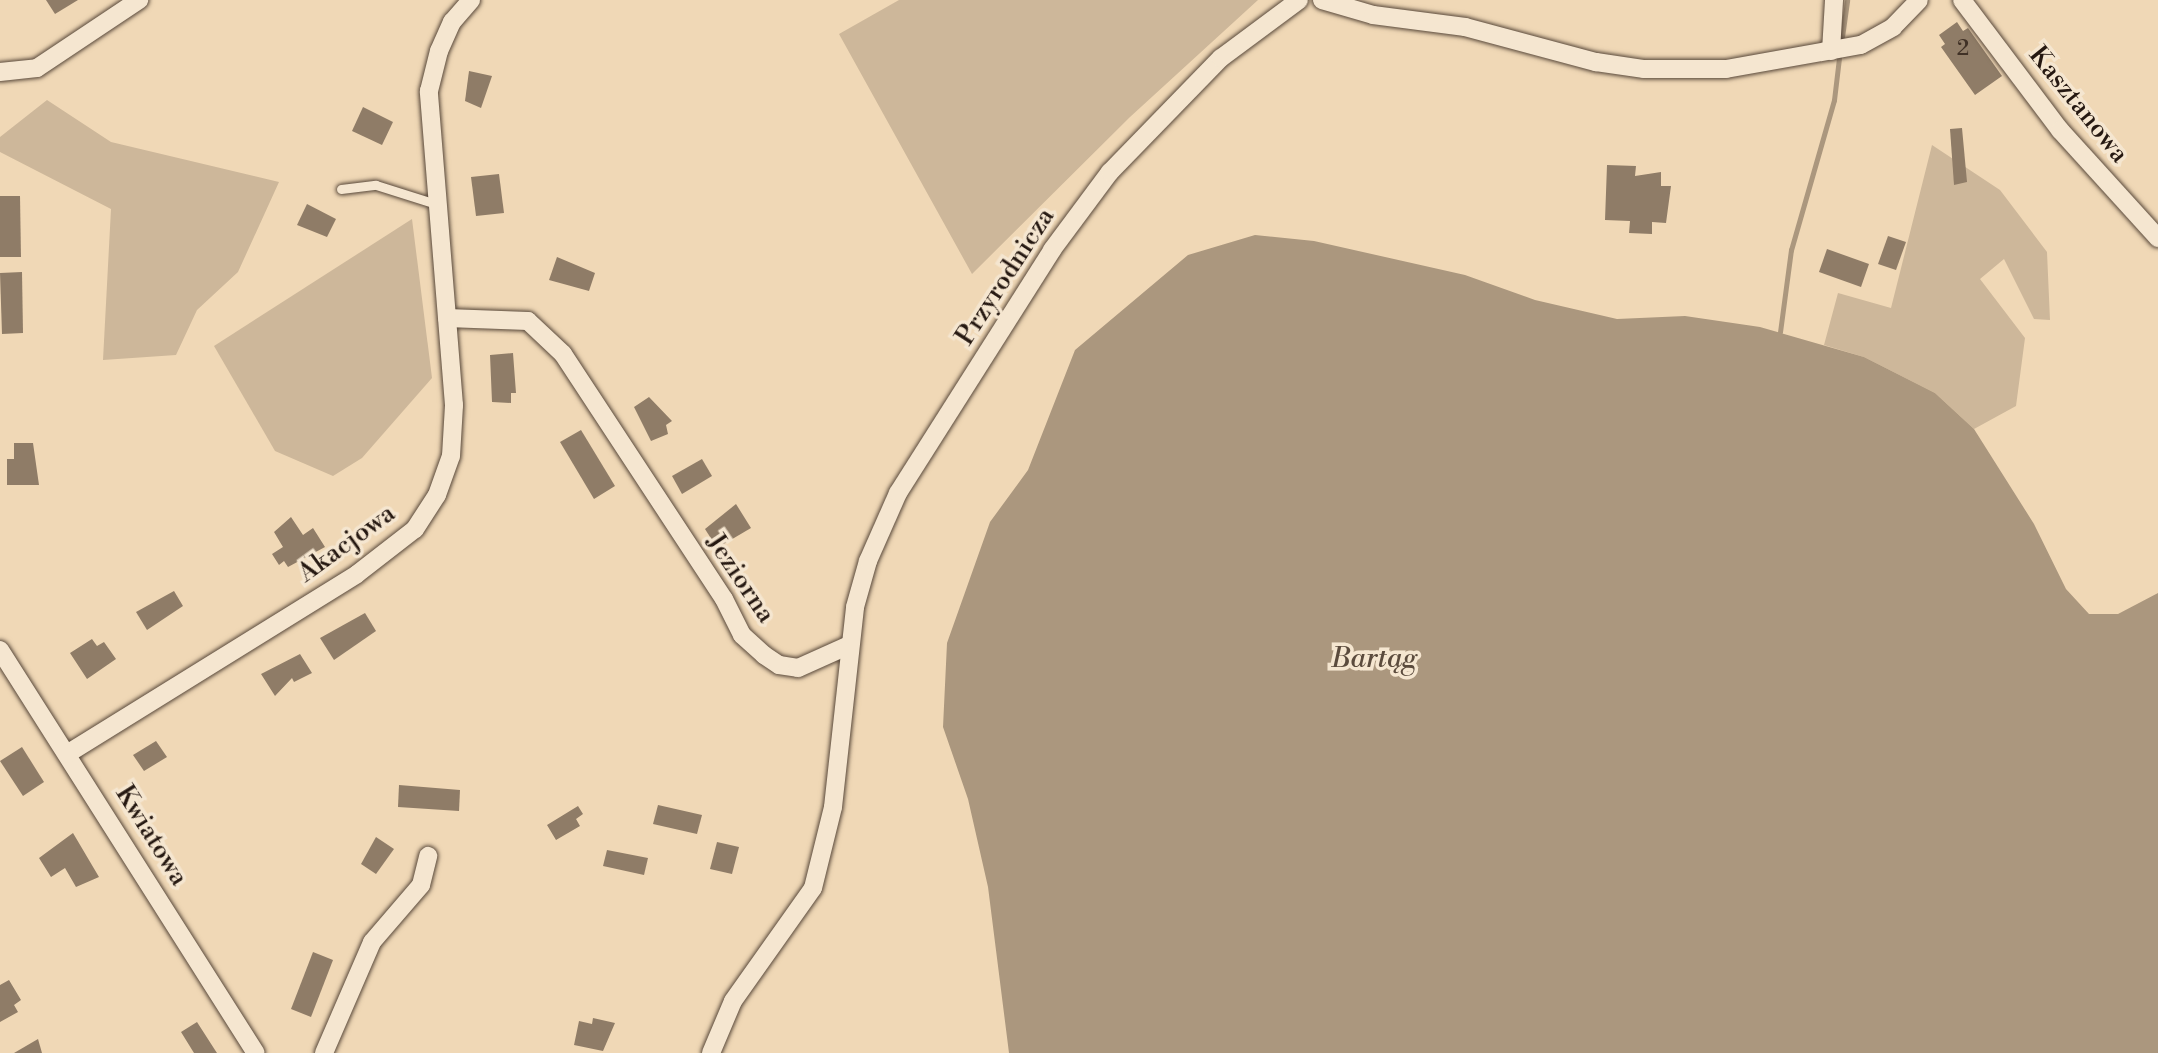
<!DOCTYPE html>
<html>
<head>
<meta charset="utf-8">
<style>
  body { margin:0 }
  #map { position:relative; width:2158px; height:1053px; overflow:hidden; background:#f0d8b6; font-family:"Libre Bodoni",serif }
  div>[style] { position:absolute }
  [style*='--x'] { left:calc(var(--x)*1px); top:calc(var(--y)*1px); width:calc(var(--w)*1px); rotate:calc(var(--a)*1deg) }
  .green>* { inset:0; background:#cdb79a }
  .water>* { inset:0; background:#ab977e }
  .stream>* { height:5px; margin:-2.5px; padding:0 2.5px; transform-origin:2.5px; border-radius:2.5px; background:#ab977e }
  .building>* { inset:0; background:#8f7c67 }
  .roads { filter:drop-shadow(0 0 2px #58483a) drop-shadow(0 0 2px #58483a) }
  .lane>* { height:9px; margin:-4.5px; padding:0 4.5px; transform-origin:4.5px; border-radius:4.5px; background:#f5e6d0 }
  .street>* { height:18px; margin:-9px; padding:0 9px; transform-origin:9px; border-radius:9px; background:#f5e6d0 }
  span { translate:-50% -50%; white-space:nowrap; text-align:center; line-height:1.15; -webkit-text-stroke:7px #f5e6d0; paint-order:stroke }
  .number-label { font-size:22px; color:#403126 }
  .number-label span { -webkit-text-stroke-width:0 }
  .street-label { font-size:26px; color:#251811 }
  .water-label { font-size:28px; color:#5b4b3d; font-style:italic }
</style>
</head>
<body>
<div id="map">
  <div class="green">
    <i style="clip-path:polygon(899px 0,1258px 0,1130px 117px,972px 274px,839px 34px)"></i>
    <i style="clip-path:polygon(47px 100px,111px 142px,279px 182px,238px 272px,197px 310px,176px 355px,103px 360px,111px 209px,0 152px,0 137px)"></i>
    <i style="clip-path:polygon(1932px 145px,2000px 190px,2047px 252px,2050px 320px,2034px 319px,2004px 259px,1980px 279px,2025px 338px,2016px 406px,1974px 429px,1935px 393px,1864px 357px,1824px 345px,1838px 293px,1891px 308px)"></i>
    <i style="clip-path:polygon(412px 219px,432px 378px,362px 458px,333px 476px,275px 451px,214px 346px)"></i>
  </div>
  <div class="water">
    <i style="clip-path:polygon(1255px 235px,1314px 241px,1465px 275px,1535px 300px,1617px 319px,1685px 316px,1760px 327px,1864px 357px,1935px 393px,1974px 429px,2034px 524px,2066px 589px,2089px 614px,2118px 614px,2158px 593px,2158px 1053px,1009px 1053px,988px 887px,968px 799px,943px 727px,947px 643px,990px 522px,1028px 470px,1075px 350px,1188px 255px)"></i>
  </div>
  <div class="stream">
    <i style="--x:1842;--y:37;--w:37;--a:-82"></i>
    <i style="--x:1780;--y:332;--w:83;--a:-82.4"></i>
    <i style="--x:1791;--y:250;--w:156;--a:-74"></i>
    <i style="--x:1834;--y:100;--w:42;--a:-83.2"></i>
  </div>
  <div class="building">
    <i style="clip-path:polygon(46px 0,78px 0,55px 14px)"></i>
    <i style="clip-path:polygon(1957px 22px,1963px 31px,1968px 28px,2002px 76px,1975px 95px,1941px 47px,1945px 44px,1939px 35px)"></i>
    <i style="clip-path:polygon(469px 71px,492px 76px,481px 108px,465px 101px)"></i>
    <i style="clip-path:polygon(363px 107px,393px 122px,382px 145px,352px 131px)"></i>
    <i style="clip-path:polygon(1962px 128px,1967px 182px,1954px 185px,1950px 129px)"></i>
    <i style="clip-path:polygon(1607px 165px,1636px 166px,1635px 176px,1661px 172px,1661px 186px,1671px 186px,1666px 223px,1652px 222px,1652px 234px,1629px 233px,1630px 221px,1605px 220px)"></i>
    <i style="clip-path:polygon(499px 174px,504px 213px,476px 216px,471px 177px)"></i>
    <i style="clip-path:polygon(0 196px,20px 196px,21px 257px,0 257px)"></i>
    <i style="clip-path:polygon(307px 204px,336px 219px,327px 237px,297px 225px)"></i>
    <i style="clip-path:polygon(1888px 236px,1906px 242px,1896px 270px,1878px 264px)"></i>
    <i style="clip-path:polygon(1827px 249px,1869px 264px,1861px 287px,1819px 272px)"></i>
    <i style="clip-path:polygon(557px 257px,595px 273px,589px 291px,549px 280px)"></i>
    <i style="clip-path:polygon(22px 272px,23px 333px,2px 334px,0 273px)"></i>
    <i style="clip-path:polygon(513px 353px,516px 393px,511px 393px,511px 403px,492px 402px,490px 355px)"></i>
    <i style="clip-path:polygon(649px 397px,672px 421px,666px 425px,668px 434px,651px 441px,634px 407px)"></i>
    <i style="clip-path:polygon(581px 430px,615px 486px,594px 499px,560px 442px)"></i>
    <i style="clip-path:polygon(14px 443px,33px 443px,39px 485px,7px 485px,7px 459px,14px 459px)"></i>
    <i style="clip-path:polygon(702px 459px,712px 476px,682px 494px,672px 476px)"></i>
    <i style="clip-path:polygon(736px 504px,751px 528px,717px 548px,705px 529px)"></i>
    <i style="clip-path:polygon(291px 517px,303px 535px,313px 528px,325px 547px,288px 567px,284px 561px,279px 565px,272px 554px,283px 547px,274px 532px)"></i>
    <i style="clip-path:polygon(174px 591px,183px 606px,147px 630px,136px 612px)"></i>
    <i style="clip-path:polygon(365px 613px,376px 631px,334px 660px,320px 638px)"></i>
    <i style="clip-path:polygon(92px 639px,97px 646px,104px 642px,116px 659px,87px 679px,70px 653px)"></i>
    <i style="clip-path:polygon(300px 654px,312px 673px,294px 682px,292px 678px,275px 696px,261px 674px)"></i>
    <i style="clip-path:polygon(156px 741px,167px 757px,144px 771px,133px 755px)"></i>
    <i style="clip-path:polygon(22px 747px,44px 782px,23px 796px,0 761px)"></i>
    <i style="clip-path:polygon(399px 785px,460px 790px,459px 811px,398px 807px)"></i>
    <i style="clip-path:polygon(658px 805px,702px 815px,697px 834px,653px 824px)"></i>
    <i style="clip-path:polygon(578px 806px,583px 814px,576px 819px,580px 826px,556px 840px,547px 825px)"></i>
    <i style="clip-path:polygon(73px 833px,99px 877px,76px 887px,65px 868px,51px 877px,39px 858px)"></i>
    <i style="clip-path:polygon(376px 837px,394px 849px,376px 874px,361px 864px)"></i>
    <i style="clip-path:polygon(717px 842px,739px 847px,732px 874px,710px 869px)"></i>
    <i style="clip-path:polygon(607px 850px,648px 858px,644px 875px,603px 866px)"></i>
    <i style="clip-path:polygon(313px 952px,333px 960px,311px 1017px,291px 1009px)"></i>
    <i style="clip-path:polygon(9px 980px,21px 1000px,14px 1005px,18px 1012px,0 1022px,0 985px)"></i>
    <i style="clip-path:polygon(593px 1018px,615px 1023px,603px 1051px,574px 1045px,579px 1021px,592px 1024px)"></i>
    <i style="clip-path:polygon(197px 1022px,215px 1050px,217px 1053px,194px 1053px,181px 1032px)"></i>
    <i style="clip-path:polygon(38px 1039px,42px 1053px,14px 1053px)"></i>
  </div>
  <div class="roads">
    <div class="lane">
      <i style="--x:341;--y:189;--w:35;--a:-7"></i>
      <i style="--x:376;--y:185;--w:63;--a:17.6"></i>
    </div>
    <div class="street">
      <i style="--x:1322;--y:0;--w:53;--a:16.4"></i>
      <i style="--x:1373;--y:15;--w:93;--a:7.4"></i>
      <i style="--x:1465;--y:27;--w:136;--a:15"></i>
      <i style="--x:1596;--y:62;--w:49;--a:8.3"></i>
      <i style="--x:1644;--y:69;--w:82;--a:0"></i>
      <i style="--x:1726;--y:69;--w:137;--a:-10.1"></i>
      <i style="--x:1861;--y:45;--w:37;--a:-29"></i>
      <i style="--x:1893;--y:27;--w:37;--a:-46"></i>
      <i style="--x:1962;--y:0;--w:163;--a:53"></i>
      <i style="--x:2060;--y:130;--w:146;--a:47.8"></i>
      <i style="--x:1831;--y:51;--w:51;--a:-86.6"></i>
      <i style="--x:0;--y:72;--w:37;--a:-6"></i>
      <i style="--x:37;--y:68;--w:123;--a:-33.7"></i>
      <i style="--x:447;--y:318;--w:81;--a:2.1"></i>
      <i style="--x:528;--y:321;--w:48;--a:43.3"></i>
      <i style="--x:563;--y:354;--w:293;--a:56.7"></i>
      <i style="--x:724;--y:599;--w:40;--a:63.4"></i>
      <i style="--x:742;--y:635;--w:30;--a:42"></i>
      <i style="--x:764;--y:655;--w:18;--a:34"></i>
      <i style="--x:779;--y:665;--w:19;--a:9"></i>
      <i style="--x:798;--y:668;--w:54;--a:-24.2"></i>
      <i style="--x:0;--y:650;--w:477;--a:57.6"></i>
      <i style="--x:67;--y:754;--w:341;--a:-31.8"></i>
      <i style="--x:357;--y:574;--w:73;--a:-37.8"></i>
      <i style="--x:415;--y:529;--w:40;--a:-57.1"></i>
      <i style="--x:437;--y:495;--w:41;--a:-70.3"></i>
      <i style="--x:451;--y:456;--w:51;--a:-86.6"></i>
      <i style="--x:454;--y:405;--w:315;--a:-94.6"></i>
      <i style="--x:429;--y:91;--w:41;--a:-76"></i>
      <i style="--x:439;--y:51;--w:32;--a:-66"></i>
      <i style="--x:452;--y:22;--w:29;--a:-49"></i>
      <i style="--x:324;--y:1053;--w:121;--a:-66.6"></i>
      <i style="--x:372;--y:942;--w:75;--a:-49.3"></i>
      <i style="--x:421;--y:885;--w:30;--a:-76"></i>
      <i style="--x:711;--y:1053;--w:56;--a:-67.1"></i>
      <i style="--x:733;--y:1001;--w:138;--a:-54.7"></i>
      <i style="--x:813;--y:888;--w:83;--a:-76.1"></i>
      <i style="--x:833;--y:807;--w:201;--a:-83.7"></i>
      <i style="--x:855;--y:607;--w:48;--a:-74.2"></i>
      <i style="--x:868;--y:561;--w:74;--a:-66.2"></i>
      <i style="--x:898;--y:493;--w:288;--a:-57.6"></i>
      <i style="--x:1052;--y:250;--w:97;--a:-53.4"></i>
      <i style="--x:1110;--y:172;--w:159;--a:-45.8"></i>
      <i style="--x:1221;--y:58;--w:97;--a:-36.6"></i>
    </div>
  </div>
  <div class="number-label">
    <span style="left:1963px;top:49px">2</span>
  </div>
  <div class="street-label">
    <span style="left:2078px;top:105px;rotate:51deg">Kasztanowa</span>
    <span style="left:1006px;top:277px;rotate:-57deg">Przyrodnicza</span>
    <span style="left:347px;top:544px;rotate:-36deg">Akacjowa</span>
    <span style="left:740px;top:579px;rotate:56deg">Jeziorna</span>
    <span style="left:151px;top:836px;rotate:58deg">Kwiatowa</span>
  </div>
  <div class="water-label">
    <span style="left:1374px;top:659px">Bartąg</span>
  </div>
</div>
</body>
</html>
